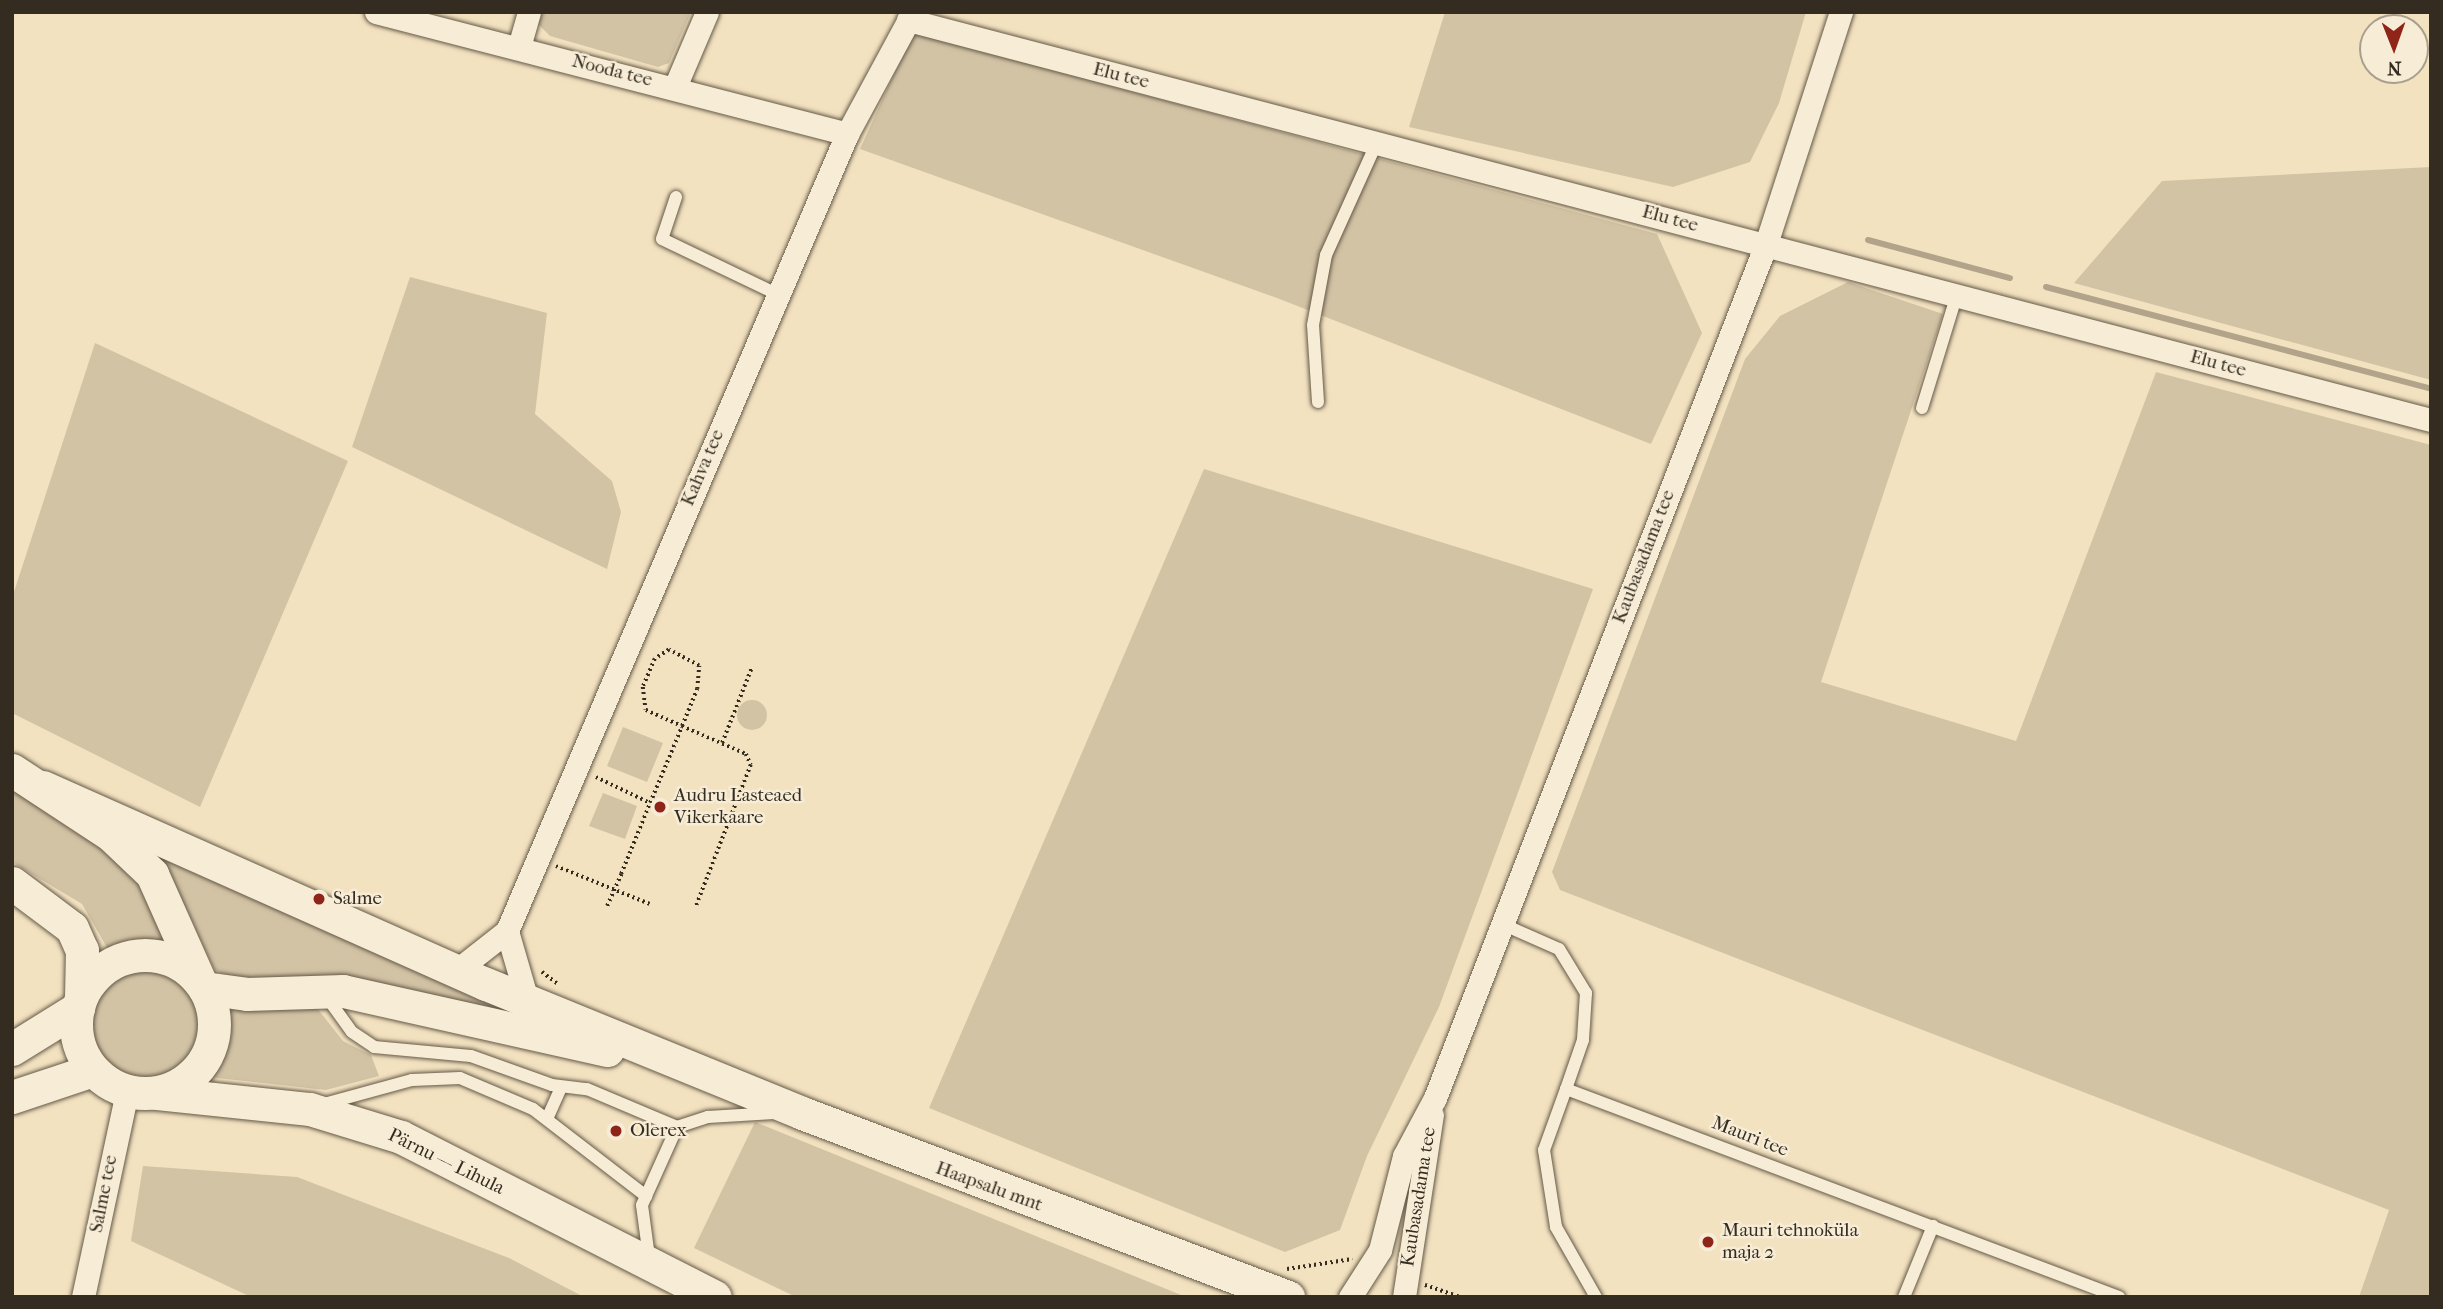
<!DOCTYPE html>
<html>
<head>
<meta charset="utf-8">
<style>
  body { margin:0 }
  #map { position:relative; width:2443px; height:1309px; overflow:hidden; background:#f3e2c0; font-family:"IM FELL French Canon",serif }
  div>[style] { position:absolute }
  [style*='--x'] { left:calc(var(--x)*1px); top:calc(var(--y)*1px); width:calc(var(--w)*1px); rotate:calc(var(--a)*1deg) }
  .green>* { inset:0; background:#d3c3a5 }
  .round { border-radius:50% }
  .stream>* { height:6px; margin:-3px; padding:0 3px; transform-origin:3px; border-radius:3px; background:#b2a48a }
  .path>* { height:3.5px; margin-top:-1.75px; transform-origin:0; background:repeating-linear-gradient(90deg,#342c20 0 2px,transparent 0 5.5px) }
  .roads { filter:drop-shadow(0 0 2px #645a48) drop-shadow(0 0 2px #645a48) }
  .lane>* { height:12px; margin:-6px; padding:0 6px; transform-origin:6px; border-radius:6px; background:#f7ecd6 }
  .street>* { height:23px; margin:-11.5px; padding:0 11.5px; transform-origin:11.5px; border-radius:11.5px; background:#f7ecd6 }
  .secondary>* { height:33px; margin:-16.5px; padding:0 16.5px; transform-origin:16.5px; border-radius:16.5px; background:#f7ecd6 }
  .secondary>.ring { margin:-16.5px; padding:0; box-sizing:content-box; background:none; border:33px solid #f7ecd6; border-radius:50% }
  .dots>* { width:19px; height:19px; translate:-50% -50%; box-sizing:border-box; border:4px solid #f7ecd6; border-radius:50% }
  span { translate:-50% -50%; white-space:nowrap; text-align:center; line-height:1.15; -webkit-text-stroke:5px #f7ecd6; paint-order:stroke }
  .street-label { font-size:19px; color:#342c20 }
  .poi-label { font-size:19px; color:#342c20 }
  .left { translate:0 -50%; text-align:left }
  .frame { position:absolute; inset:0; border:14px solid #342c20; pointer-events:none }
  .north { position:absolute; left:2359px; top:14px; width:70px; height:70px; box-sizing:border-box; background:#f7ecd6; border:2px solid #a99f8d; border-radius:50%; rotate:179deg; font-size:19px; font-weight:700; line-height:28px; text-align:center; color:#342c20 }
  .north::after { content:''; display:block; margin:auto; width:24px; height:32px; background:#8f2418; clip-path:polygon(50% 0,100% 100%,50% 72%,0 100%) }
</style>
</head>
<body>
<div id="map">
  <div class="green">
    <i style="clip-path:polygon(541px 12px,691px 12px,669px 63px,658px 67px,550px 36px,538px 24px)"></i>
    <i style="clip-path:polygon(1445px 12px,1806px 12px,1779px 103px,1750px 162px,1673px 187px,1409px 127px)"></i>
    <i style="clip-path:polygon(913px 32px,1657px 234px,1702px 333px,1651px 444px,1277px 298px,860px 149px)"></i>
    <i style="clip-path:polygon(2431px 167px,2431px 380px,2074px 283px,2162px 181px)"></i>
    <i style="clip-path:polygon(410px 277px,547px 313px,535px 414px,612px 481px,621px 512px,607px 569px,352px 447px)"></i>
    <i style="clip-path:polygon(1848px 282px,1943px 314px,1821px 682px,2016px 741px,2156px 372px,2431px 445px,2431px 1297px,2359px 1297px,2389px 1210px,1560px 890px,1552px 872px,1745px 359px,1780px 316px)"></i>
    <i style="clip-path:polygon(95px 343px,348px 461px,200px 807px,12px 713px,12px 598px)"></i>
    <i style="clip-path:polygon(1204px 469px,1593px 589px,1439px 1007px,1367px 1156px,1340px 1230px,1285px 1252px,929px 1108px)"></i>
    <i class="round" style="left:737px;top:700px;width:30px;height:30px"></i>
    <i style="clip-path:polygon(623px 727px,663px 743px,647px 782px,607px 766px)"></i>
    <i style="clip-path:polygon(12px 789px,75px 823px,136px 874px,179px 950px,155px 944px,109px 951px,82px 904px,12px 862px)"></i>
    <i style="clip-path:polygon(603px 793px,637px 806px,625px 839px,589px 826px)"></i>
    <i style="clip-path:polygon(152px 852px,527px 1017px,228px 977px,214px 969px,174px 882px)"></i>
    <i class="round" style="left:90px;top:969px;width:112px;height:112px"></i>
    <i style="clip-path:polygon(274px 1005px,317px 1008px,343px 1041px,371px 1055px,379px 1076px,326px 1090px,208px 1077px,218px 1060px,224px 1011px)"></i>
    <i style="clip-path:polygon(755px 1122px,1186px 1297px,796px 1297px,694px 1248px)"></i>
    <i style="clip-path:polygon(143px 1166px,297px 1177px,509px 1258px,584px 1297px,251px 1297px,131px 1241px)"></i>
  </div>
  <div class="stream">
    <i style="--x:1868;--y:240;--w:147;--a:15"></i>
    <i style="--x:2046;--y:287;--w:398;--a:14.8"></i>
  </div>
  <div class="path">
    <i style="--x:722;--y:743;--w:82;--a:-68.5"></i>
    <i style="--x:596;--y:777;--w:60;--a:25.7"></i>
    <i style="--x:556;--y:866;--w:101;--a:22"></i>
    <i style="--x:607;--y:906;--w:35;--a:-66"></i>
    <i style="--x:621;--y:874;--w:77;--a:-67.8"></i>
    <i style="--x:650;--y:803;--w:83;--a:-67.4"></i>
    <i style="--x:682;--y:726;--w:40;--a:-68"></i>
    <i style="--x:697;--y:689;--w:23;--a:-85"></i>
    <i style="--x:699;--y:666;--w:34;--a:-152"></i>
    <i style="--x:669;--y:650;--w:17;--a:147"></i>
    <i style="--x:655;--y:659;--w:30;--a:113"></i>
    <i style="--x:643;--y:687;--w:23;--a:83"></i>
    <i style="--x:646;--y:710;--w:39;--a:24"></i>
    <i style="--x:682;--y:726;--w:70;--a:23.6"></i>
    <i style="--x:746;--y:754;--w:12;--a:66"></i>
    <i style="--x:751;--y:765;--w:152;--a:111.2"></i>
    <i style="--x:542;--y:972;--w:20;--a:37"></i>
    <i style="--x:1287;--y:1269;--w:66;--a:-8.7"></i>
    <i style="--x:1425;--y:1285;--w:36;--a:19"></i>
  </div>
  <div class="roads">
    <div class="lane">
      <i style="--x:676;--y:197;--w:44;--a:108.4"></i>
      <i style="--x:662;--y:239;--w:127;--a:25.6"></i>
      <i style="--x:1318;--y:402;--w:77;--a:-93.7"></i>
      <i style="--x:1313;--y:325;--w:71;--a:-79.5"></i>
      <i style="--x:1326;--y:255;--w:124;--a:-65.7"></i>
      <i style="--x:1922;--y:408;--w:119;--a:-72.9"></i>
      <i style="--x:1502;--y:924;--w:62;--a:23.7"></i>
      <i style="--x:1559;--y:949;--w:52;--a:58.5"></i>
      <i style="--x:1586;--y:993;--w:47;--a:93.7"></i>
      <i style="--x:1583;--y:1040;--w:52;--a:109.1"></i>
      <i style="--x:1566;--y:1089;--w:591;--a:20.61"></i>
      <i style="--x:326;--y:996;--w:44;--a:54.2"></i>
      <i style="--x:352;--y:1032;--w:27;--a:34"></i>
      <i style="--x:374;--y:1047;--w:97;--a:5.3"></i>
      <i style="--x:471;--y:1056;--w:86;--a:19.7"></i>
      <i style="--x:552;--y:1085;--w:35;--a:7"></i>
      <i style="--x:587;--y:1089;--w:98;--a:22.9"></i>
      <i style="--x:1566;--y:1089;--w:65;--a:109.8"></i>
      <i style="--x:1544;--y:1150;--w:78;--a:81.1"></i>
      <i style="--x:1556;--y:1227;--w:81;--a:60.3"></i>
      <i style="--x:324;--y:1104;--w:91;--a:-15.3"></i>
      <i style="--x:412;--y:1080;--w:48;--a:-2.4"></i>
      <i style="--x:460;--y:1078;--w:79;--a:23"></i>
      <i style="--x:533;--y:1109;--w:143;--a:37.6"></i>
      <i style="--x:547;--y:1119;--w:35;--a:-66"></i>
      <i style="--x:649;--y:1257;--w:52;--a:-97.7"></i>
      <i style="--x:642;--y:1205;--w:85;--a:-65.8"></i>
      <i style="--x:677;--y:1127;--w:33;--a:-18"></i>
      <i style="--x:708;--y:1117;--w:66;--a:-3.5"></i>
      <i style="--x:1904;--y:1297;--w:77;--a:-67.8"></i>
    </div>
    <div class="street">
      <i style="--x:376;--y:12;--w:487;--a:14.5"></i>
      <i style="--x:908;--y:20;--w:1575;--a:14.72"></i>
      <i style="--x:519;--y:47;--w:36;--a:-74"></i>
      <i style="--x:675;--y:87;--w:82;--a:-66.9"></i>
      <i style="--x:507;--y:931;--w:72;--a:73.8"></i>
      <i style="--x:456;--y:971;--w:65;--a:-38.1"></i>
      <i style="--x:507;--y:931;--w:866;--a:-66.9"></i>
      <i style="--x:847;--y:134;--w:139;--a:-61.6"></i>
      <i style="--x:83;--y:1297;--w:210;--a:-77.9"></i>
      <i style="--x:1350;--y:1297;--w:56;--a:-57.4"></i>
      <i style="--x:1380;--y:1250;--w:97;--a:-75.7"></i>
      <i style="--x:1404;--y:1156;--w:66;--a:-61.9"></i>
      <i style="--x:1435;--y:1098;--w:916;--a:-68.81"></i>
      <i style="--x:1766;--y:244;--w:244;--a:-72.1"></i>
      <i style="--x:1404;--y:1297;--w:184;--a:-81.3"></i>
    </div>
    <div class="secondary">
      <i style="--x:12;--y:770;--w:118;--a:33.3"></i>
      <i style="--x:111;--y:835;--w:57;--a:43.6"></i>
      <i style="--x:152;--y:874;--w:118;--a:66"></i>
      <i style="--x:43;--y:787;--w:485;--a:24"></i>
      <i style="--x:486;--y:984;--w:341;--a:22.2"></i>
      <i style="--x:802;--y:1113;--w:520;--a:20.74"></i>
      <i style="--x:12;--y:883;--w:75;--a:36.9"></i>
      <i style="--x:72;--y:928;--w:24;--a:66"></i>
      <i style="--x:82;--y:950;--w:47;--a:91.2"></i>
      <i class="ring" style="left:76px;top:955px;width:105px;height:105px"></i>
      <i style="--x:204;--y:988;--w:43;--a:7.9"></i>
      <i style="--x:247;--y:994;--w:96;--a:-1.8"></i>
      <i style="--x:343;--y:991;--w:271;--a:12.6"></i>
      <i style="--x:12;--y:1049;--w:78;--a:-31.8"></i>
      <i style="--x:157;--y:1093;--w:154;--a:6"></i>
      <i style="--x:310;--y:1109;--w:95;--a:17.1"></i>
      <i style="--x:401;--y:1137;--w:352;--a:27"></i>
      <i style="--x:12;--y:1097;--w:85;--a:-18.4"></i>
    </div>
  </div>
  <div class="dots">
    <i style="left:660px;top:807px;background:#8f2418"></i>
    <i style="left:319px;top:899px;background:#8f2418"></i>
    <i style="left:616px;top:1131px;background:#8f2418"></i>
    <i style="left:1708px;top:1242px;background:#8f2418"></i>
  </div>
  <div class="street-label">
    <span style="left:612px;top:71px;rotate:14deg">Nooda tee</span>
    <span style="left:1121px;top:76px;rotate:14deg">Elu tee</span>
    <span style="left:1670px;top:219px;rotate:15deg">Elu tee</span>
    <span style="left:2218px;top:364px;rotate:15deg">Elu tee</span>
    <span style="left:703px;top:468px;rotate:-67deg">Kahva tee</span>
    <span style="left:1644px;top:557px;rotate:-69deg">Kaubasadama tee</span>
    <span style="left:1750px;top:1137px;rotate:21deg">Mauri tee</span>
    <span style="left:446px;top:1162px;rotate:26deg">Pärnu — Lihula</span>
    <span style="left:989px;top:1187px;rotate:20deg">Haapsalu mnt</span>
    <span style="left:104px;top:1194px;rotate:-79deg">Salme tee</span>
    <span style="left:1419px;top:1197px;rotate:-81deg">Kaubasadama tee</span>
  </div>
  <div class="poi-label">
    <span class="left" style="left:674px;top:807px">Audru Lasteaed<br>Vikerkaare</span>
    <span class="left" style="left:333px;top:899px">Salme</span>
    <span class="left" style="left:630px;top:1131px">Olerex</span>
    <span class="left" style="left:1722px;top:1242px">Mauri tehnoküla<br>maja 2</span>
  </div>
  <div class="frame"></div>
  <div class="north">N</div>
</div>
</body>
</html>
